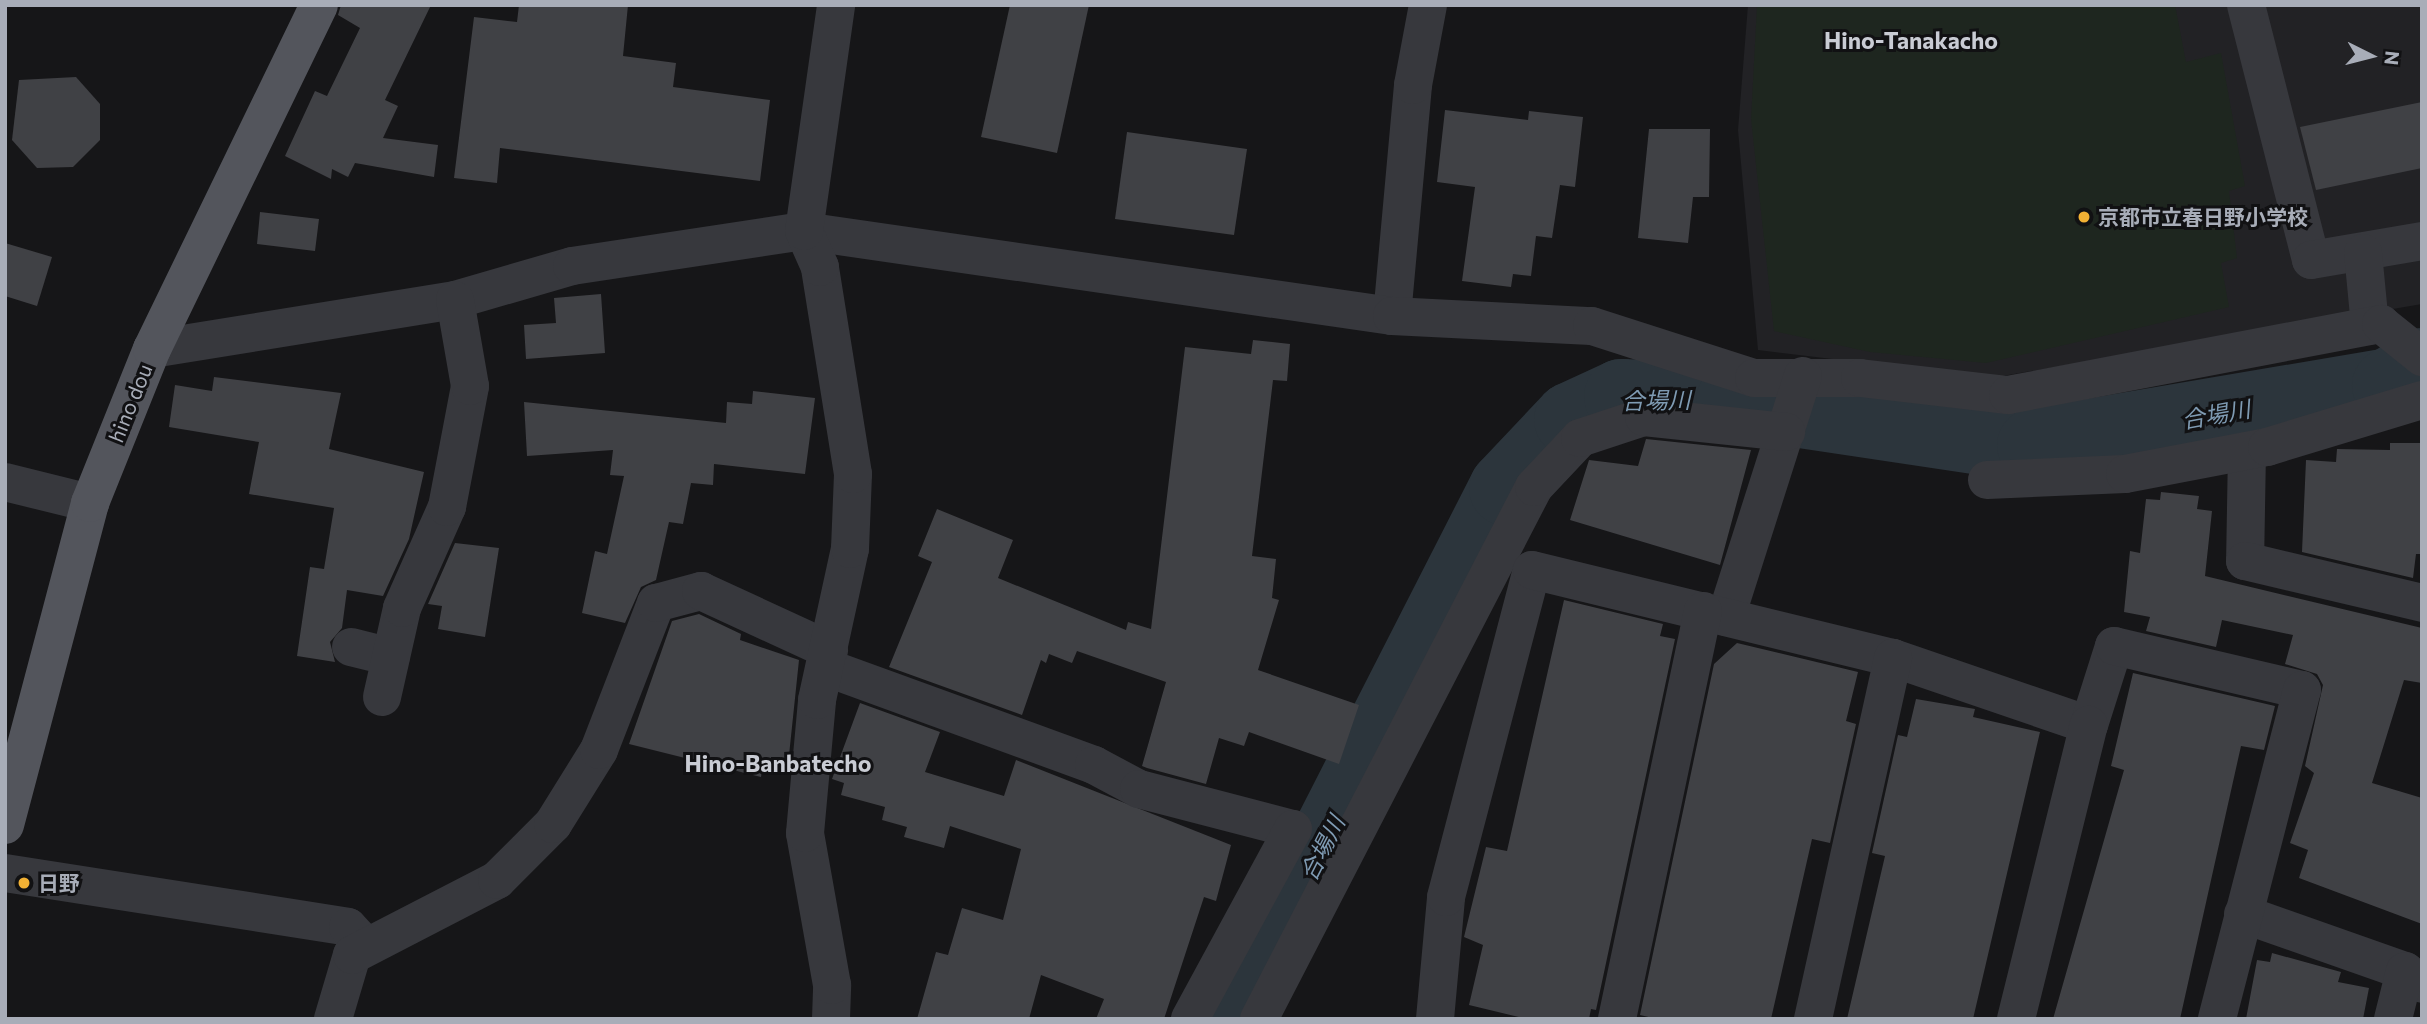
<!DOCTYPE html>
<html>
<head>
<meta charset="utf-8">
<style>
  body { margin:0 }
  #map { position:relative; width:2427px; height:1024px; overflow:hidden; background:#161618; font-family:Commissioner,"Noto Sans JP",sans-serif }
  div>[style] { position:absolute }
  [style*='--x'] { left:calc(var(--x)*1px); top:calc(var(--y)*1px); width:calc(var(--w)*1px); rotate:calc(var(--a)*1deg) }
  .built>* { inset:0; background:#222225 }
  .green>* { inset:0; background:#1e261f }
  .river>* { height:75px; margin:-37.5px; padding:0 37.5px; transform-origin:37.5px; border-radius:37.5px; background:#2c353c }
  .building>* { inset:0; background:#404145 }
  .minor>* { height:38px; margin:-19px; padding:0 19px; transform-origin:19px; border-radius:19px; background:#37383d }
  .major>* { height:38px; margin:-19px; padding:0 19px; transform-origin:19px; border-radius:19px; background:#53555c }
  .dots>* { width:19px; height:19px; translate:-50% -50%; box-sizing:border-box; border:4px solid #111113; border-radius:50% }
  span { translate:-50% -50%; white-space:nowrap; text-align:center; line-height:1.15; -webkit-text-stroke:6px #111113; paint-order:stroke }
  .poi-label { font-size:21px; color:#a8adb8; font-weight:700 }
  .left { translate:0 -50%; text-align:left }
  .street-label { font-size:21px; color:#a8adb8 }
  .neighbourhood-label { font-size:23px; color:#c9ccd4; font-weight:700 }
  .water-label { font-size:23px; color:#7f9bb3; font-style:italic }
  .frame { position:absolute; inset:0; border:7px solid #a8adb8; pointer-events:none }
  .north { position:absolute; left:2336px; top:21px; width:70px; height:70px; -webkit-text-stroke:5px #111113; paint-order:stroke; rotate:96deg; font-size:19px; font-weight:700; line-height:28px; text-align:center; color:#a8adb8 }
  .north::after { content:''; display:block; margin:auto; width:24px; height:32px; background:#a8adb8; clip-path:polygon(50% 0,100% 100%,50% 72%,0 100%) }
</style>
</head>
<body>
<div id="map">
  <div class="built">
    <i style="clip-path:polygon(1748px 5px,2422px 5px,2422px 304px,1991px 378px,1758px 350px,1738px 130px)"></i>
  </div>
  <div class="green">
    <i style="clip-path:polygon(1757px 5px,2175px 5px,2186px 62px,2221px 53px,2245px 186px,2229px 191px,2237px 258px,2221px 263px,2229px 307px,1986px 363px,1870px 352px,1774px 331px,1751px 119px)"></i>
  </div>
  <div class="river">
    <i style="--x:1235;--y:1019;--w:596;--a:-62.96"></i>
    <i style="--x:1506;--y:488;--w:95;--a:-46.7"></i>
    <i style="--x:1571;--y:419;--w:55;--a:-24.7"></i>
    <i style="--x:1621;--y:396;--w:112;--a:2"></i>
    <i style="--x:1733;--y:400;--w:304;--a:8.5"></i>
    <i style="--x:2034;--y:445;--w:360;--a:-9.6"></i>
    <i style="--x:2389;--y:385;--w:39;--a:-31"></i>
  </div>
  <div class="building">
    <i style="clip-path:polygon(341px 5px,431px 5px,385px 100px,398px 106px,383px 138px,438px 145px,434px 177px,355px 163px,348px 177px,332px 169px,331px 179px,285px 156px,315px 91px,327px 96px,360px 28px,338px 15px)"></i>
    <i style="clip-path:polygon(519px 5px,628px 5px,623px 56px,676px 63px,673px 87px,770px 100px,760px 181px,500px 148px,497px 183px,454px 178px,474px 17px,517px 22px)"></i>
    <i style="clip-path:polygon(1010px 5px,1089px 5px,1057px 153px,981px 137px)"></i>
    <i style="clip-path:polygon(76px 77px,100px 104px,100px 140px,73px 167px,37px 168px,12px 140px,19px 80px)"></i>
    <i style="clip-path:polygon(2422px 102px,2422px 168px,2316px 190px,2300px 127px)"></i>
    <i style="clip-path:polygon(1445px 110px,1528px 120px,1529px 111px,1583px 117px,1575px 187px,1560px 185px,1552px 238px,1536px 236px,1531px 276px,1513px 274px,1511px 287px,1462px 281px,1475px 187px,1437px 182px)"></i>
    <i style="clip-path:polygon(1649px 129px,1710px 129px,1709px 197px,1693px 197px,1688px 243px,1638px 238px)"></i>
    <i style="clip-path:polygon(1127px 132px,1247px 149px,1234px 235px,1115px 219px)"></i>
    <i style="clip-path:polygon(260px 212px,319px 219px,315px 251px,257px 244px)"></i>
    <i style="clip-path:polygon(5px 243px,52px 257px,37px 306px,5px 296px)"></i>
    <i style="clip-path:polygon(601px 294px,605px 353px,526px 359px,524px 325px,556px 323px,554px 298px)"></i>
    <i style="clip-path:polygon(1253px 340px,1290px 344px,1287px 381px,1273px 380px,1252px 556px,1276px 559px,1272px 598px,1279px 600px,1258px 670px,1359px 705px,1339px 764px,1249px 732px,1244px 746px,1219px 738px,1206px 784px,1147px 768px,1142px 766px,1166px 682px,1077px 651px,1072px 663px,1049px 654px,1046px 663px,1041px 660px,1022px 715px,889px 667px,932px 562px,918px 556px,937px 509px,1013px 540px,998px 578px,1126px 630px,1128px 622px,1151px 629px,1185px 347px,1251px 354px)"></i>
    <i style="clip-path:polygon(214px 377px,341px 393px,329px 449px,424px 472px,409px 539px,383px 596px,347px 590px,342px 628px,330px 642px,335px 662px,297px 656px,310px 567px,324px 569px,334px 508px,249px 494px,259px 442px,169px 427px,175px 385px,212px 391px)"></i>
    <i style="clip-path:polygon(753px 391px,815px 398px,805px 474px,714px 464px,713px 485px,691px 483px,683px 524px,669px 522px,656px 580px,641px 587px,625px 623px,582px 613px,595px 551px,607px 554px,624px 476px,610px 475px,613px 450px,527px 456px,524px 402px,726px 423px,727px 402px,752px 404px)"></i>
    <i style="clip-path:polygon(1646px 439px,1751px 450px,1720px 565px,1570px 520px,1589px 460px,1638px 466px)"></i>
    <i style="clip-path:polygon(2390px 443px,2422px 443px,2422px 554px,2416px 554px,2413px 578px,2302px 552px,2306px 460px,2336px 462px,2337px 449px,2390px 450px)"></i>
    <i style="clip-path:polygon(2161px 492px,2199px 496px,2197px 509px,2212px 511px,2205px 576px,2422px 628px,2422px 683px,2404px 680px,2372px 783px,2422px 798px,2422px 924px,2299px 878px,2308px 850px,2290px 843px,2314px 773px,2305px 766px,2323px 685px,2317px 674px,2285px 664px,2293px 635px,2222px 620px,2216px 647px,2146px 631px,2150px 617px,2124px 612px,2130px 551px,2140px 553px,2146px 499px,2160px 500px)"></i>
    <i style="clip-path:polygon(455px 543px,499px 548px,485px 637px,438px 629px,442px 606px,428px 604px)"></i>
    <i style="clip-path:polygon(1564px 600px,1663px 624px,1660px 636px,1675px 639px,1596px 1010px,1591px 1009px,1589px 1019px,1527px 1019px,1469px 1005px,1483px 945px,1464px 937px,1486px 847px,1507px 851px)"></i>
    <i style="clip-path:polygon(699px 614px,741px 634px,740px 640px,799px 660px,788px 765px,764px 759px,761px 777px,629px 744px,672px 621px)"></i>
    <i style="clip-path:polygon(1737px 643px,1858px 672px,1846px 721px,1856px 724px,1830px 843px,1812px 839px,1771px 1019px,1657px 1019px,1640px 1015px,1714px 664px)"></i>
    <i style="clip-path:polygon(2133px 673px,2275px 706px,2264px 750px,2241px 746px,2180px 1019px,2053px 1019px,2124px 770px,2111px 766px)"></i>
    <i style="clip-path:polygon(1916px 699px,1975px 709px,1973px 717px,2040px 732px,1973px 1019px,1847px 1019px,1885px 856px,1872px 853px,1898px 735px,1907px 737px)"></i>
    <i style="clip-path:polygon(860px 703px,940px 732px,925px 772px,1004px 796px,1016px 760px,1231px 845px,1216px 901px,1204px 897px,1164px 1019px,1096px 1019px,1104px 999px,1041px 975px,1029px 1019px,917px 1019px,936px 952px,948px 955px,962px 908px,1003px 920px,1021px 849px,950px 826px,944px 848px,904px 837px,907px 827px,882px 820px,885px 807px,841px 795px,844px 783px,832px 779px)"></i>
    <i style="clip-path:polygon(2272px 953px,2341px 972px,2338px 982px,2369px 988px,2363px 1019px,2246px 1019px,2257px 960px,2270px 962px)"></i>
  </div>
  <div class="minor">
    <i style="--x:2246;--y:5;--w:263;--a:75.7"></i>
    <i style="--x:2311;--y:260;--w:113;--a:-9.7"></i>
    <i style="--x:2363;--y:253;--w:73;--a:84.5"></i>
    <i style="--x:1392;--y:316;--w:232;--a:-84.8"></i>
    <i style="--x:1413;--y:85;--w:81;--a:-79.4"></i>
    <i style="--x:152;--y:349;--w:307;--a:-9.2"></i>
    <i style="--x:455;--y:300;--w:122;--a:-16.2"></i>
    <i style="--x:572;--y:266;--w:235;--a:-8.6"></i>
    <i style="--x:804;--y:231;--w:594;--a:8.23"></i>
    <i style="--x:1392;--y:316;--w:200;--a:2.9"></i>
    <i style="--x:1592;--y:326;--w:170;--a:17.8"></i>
    <i style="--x:1754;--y:378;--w:106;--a:0"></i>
    <i style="--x:1860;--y:378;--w:149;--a:6.6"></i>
    <i style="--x:2008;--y:395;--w:380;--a:-10.8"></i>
    <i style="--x:2381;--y:324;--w:53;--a:38.8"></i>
    <i style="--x:2247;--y:451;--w:110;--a:91"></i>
    <i style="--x:2245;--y:561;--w:182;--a:13.3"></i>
    <i style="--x:1987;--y:480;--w:138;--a:-2.5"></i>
    <i style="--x:2125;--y:474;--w:145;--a:-10.8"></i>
    <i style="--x:2267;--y:447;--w:162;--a:-16.9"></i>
    <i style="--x:5;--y:482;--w:88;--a:13.9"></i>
    <i style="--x:1726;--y:617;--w:253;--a:-72.3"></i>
    <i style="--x:351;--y:647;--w:41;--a:14"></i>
    <i style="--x:825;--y:667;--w:286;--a:20"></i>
    <i style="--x:1094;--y:765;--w:51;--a:28.1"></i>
    <i style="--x:1139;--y:789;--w:159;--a:14.6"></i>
    <i style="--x:1293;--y:829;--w:216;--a:118.5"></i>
    <i style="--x:382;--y:697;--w:91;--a:-77.3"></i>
    <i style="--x:402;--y:608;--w:111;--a:-66"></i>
    <i style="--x:447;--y:507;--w:123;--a:-79.2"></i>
    <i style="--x:470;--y:386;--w:87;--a:-99.9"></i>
    <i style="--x:5;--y:873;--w:347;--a:8.9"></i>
    <i style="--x:348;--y:927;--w:25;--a:47"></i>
    <i style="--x:2243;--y:914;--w:172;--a:19.4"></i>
    <i style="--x:2405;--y:971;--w:21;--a:37"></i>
    <i style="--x:333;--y:1019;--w:67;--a:-73.5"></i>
    <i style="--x:352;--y:955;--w:163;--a:-27.3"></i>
    <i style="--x:497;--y:880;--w:79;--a:-45"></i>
    <i style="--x:553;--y:824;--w:87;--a:-58.1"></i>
    <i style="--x:599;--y:750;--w:158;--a:-68.8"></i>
    <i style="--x:656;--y:603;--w:47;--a:-14.9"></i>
    <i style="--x:701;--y:591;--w:141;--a:24.7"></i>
    <i style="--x:831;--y:1019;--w:34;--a:-88"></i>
    <i style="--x:832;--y:985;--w:154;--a:-100.1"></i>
    <i style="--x:805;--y:833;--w:134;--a:-84.8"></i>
    <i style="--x:817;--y:700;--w:155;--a:-77.7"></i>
    <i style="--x:850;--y:549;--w:75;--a:-87.7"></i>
    <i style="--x:853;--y:474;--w:210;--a:-99.1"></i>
    <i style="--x:820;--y:267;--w:39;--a:-114"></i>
    <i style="--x:804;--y:231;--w:228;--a:-81.9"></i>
    <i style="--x:1259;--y:1019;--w:599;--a:-62.66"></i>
    <i style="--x:1534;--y:487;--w:67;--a:-46.8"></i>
    <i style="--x:1580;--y:438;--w:67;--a:-18.2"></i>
    <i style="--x:1644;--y:417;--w:143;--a:6"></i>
    <i style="--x:1435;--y:1019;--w:122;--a:-84.8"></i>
    <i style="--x:1446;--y:897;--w:338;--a:-75.3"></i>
    <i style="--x:1532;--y:570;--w:372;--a:13.7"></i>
    <i style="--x:1893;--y:658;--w:207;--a:18.9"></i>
    <i style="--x:2089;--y:725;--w:83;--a:-72.4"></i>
    <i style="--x:2114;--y:646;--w:193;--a:13.2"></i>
    <i style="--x:2302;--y:690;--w:340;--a:104.5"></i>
    <i style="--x:1617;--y:1019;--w:417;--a:-78.1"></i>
    <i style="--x:1813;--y:1019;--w:370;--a:-77.5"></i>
    <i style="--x:2016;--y:1019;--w:303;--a:-76.1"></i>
    <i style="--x:2393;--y:1019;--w:49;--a:-76"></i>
  </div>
  <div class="major">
    <i style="--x:5;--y:825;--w:333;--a:-75.2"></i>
    <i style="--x:90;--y:503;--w:166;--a:-68.1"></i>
    <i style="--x:152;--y:349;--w:382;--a:-64.1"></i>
  </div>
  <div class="dots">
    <i style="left:2084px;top:217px;background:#f2b134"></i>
    <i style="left:24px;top:883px;background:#f2b134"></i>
  </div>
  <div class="poi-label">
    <span class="left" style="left:2098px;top:217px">京都市立春日野小学校</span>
    <span class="left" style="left:38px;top:883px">日野</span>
  </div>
  <div class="street-label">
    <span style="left:130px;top:403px;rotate:-68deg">hino dou</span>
  </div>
  <div class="neighbourhood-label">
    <span style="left:1911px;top:40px">Hino-Tanakacho</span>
    <span style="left:778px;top:763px">Hino-Banbatecho</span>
  </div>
  <div class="water-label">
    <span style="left:1656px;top:400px;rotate:-1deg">合場川</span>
    <span style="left:2216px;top:414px;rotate:-10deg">合場川</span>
    <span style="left:1322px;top:848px;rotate:-63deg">合場川</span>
  </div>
  <div class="frame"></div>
  <div class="north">N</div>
</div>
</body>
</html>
